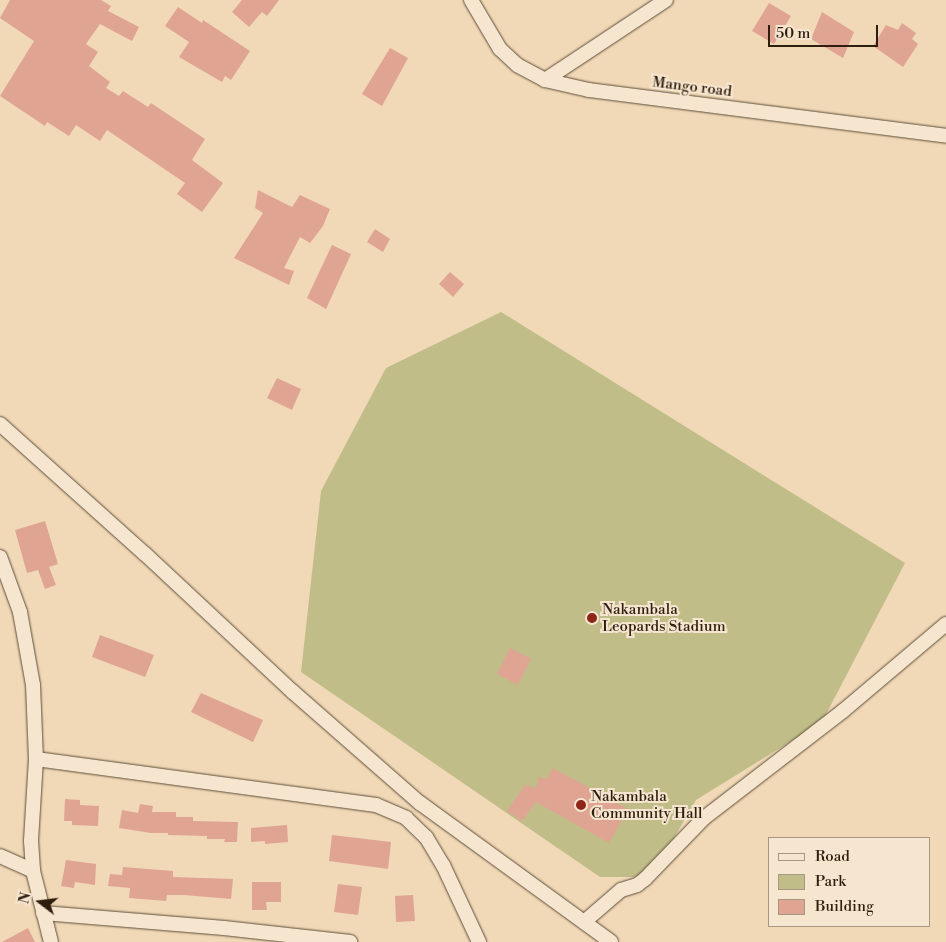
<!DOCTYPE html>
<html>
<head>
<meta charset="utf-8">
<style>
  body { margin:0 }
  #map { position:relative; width:946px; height:942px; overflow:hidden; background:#f1d9b7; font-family:"Libre Bodoni",serif }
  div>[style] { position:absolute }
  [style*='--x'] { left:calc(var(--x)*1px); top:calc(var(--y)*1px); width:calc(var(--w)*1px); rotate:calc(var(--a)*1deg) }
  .green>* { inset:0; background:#c1bd89 }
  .building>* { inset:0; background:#e0a493 }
  .roads { filter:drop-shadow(0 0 1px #5e4d38) drop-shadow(0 0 1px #5e4d38) }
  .minor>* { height:14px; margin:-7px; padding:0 7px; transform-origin:7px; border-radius:7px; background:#f6e6d0 }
  .dots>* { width:14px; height:14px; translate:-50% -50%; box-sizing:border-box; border:2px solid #f6e6d0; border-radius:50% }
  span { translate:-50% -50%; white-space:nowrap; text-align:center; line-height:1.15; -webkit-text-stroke:4px #f6e6d0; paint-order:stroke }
  .street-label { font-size:15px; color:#2d1e0e }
  .poi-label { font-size:15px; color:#2d1e0e }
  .left { translate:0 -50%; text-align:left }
  .legend { position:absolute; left:768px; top:837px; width:162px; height:90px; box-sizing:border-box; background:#f6e6d0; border:1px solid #a69682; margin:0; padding:6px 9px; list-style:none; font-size:15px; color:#2d1e0e }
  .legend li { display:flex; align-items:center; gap:10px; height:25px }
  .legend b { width:25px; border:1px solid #a69682 }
  .north { position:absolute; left:15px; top:877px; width:50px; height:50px; -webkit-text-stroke:4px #f6e6d0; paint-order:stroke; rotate:285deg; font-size:14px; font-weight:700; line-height:20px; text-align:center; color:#2d1e0e }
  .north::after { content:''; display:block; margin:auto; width:18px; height:22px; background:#2d1e0e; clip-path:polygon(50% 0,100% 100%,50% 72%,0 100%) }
  .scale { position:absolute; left:768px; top:25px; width:110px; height:22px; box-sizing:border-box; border:2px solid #2d1e0e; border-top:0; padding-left:6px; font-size:15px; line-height:18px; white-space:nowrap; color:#2d1e0e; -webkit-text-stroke:4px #f6e6d0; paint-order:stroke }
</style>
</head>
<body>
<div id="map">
  <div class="green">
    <i style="clip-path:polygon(501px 312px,905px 563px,822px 722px,696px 800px,674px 838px,637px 877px,600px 877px,301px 672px,321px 491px,386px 368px)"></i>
  </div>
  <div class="building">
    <i style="clip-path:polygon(10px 0,101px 0,111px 6px,108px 11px,139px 27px,132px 41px,100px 24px,86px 44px,98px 52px,89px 66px,110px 82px,106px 88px,119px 96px,123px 91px,148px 107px,151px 103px,205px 139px,192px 160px,223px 183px,202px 212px,177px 194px,185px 183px,107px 130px,100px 141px,76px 125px,69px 136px,47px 122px,45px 126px,0 96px,34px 41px,0 18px)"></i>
    <i style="clip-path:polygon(242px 0,279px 0,267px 16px,262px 12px,249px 27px,232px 12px)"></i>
    <i style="clip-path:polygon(769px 3px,791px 16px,774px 44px,752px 31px)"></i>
    <i style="clip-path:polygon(178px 7px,202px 23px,203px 20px,250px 51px,231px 80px,225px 76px,222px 82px,179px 57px,189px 42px,165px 26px)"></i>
    <i style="clip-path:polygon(822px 12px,854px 32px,843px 58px,811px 39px)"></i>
    <i style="clip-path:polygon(902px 23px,916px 33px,912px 39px,918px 44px,903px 67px,873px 46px,886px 25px,898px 30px)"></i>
    <i style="clip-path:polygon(390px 48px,408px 58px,382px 106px,362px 94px)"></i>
    <i style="clip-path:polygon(258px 190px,292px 207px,300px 195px,330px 209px,323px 226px,310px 243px,300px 237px,284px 268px,294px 271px,289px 285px,234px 258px,263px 213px,255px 208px)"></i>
    <i style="clip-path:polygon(375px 229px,390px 239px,383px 252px,367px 242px)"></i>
    <i style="clip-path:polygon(332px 245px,351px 254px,326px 309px,307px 298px)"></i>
    <i style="clip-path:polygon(450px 272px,464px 284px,453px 297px,439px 284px)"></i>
    <i style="clip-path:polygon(277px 378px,301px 389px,292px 410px,267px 398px)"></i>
    <i style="clip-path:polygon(45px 521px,58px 564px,49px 567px,56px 585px,45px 589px,38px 570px,27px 573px,15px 530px)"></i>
    <i style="clip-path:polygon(100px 635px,154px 655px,145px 677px,92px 657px)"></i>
    <i style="clip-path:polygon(510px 648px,531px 659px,518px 685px,497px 674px)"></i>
    <i style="clip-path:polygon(201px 693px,263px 720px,253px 742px,191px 712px)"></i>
    <i style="clip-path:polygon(553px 768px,628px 809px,609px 843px,536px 802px,522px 821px,507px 811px,525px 785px,536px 788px,539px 777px,546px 779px)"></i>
    <i style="clip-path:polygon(65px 799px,80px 800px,80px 805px,99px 806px,98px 826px,72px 825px,72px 821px,64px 821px)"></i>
    <i style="clip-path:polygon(140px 804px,153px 806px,152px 812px,176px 812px,176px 817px,193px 817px,193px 821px,238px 822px,237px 842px,224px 842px,225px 839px,207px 839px,207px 836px,168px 835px,168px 833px,151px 833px,119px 828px,122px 810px,138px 813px)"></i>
    <i style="clip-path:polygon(287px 825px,288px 842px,265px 844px,265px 841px,251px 842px,251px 828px)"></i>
    <i style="clip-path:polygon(332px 835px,391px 842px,388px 869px,329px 861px)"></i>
    <i style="clip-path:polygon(66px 860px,96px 864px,95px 885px,75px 882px,74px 888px,61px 886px)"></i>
    <i style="clip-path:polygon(123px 867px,173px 871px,173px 877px,233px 879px,231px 899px,184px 895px,167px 895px,166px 901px,129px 898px,130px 888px,108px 886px,110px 874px,122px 875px)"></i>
    <i style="clip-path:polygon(252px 882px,281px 882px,281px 902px,266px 902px,267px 910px,252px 910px)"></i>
    <i style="clip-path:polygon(338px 884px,362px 887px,358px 915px,334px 912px)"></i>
    <i style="clip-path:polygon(413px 895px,415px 921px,396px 922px,395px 896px)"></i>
    <i style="clip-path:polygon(28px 928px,35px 942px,2px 942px)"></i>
  </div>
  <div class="roads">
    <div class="minor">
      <i style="--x:471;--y:0;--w:57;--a:59.4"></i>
      <i style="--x:500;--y:49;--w:23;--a:43"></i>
      <i style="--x:517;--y:65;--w:32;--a:28"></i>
      <i style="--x:545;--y:80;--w:45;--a:12.8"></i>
      <i style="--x:589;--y:90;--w:360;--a:7.3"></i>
      <i style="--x:545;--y:80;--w:145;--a:-33.5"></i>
      <i style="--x:0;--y:424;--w:195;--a:41.9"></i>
      <i style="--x:145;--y:554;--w:202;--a:43"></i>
      <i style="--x:293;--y:692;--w:169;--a:41.2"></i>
      <i style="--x:420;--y:803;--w:236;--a:36"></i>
      <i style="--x:0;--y:557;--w:59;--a:70"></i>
      <i style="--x:20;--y:612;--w:74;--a:79.9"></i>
      <i style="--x:33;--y:685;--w:74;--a:87.7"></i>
      <i style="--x:36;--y:759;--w:82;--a:93.5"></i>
      <i style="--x:31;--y:841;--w:30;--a:86"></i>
      <i style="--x:33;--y:871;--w:73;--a:75.8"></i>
      <i style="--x:36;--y:759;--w:343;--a:7.7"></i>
      <i style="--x:376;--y:805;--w:33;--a:23"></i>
      <i style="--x:406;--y:818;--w:28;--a:44"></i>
      <i style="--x:426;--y:837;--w:33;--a:59"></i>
      <i style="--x:443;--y:865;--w:85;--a:64.9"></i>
      <i style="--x:0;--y:856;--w:36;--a:24"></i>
      <i style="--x:43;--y:913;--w:182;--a:4.7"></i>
      <i style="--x:224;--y:928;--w:127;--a:6.3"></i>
      <i style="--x:584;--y:922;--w:49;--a:-40.9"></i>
      <i style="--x:621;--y:890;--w:17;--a:-17"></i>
      <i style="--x:637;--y:885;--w:10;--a:-37"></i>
      <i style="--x:645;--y:879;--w:85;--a:-46"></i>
      <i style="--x:704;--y:818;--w:175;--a:-37.6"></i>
      <i style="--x:843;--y:711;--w:135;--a:-40.2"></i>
    </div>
  </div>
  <div class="dots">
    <i style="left:592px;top:618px;background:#8f2418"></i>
    <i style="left:581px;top:805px;background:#8f2418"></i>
  </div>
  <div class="street-label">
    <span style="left:692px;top:87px;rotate:7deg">Mango road</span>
  </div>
  <div class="poi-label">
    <span class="left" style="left:602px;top:618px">Nakambala<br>Leopards Stadium</span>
    <span class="left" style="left:591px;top:805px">Nakambala<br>Community Hall</span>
  </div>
  <ul class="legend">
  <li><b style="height:6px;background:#f6e6d0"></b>Road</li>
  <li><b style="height:14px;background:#c1bd89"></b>Park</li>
  <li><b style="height:14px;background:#e0a493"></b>Building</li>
  </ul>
  <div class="north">N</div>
  <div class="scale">50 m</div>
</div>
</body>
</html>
